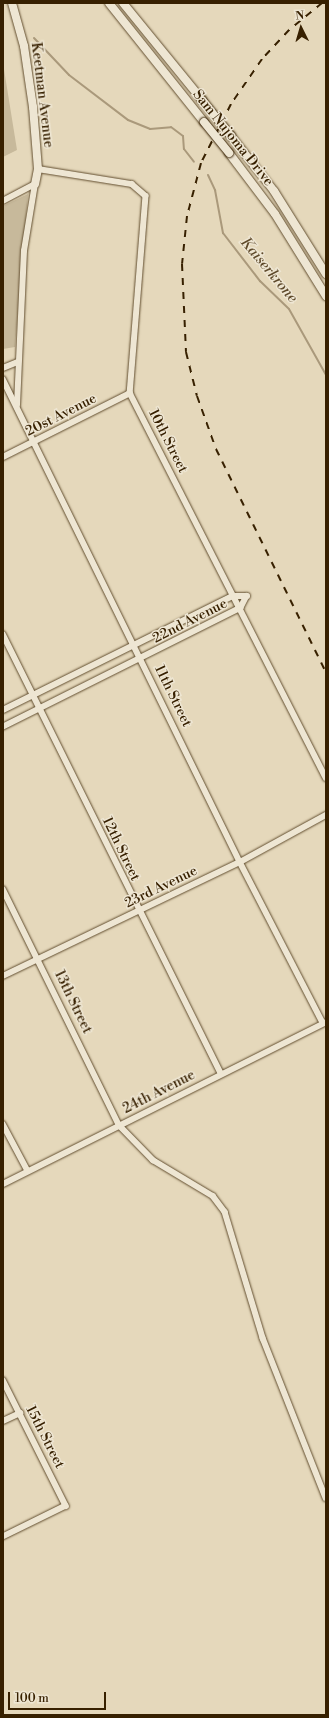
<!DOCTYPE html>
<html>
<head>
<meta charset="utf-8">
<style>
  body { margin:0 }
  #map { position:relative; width:329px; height:1718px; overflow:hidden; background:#e5d8bb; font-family:"Libre Bodoni",serif }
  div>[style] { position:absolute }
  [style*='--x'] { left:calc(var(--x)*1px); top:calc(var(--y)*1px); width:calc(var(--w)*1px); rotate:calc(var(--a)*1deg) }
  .green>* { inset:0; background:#c7b99b }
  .stream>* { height:2px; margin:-1px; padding:0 1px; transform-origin:1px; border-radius:1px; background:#aa997b }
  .roads { filter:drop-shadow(0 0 1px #624e2f) drop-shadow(0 0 1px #624e2f) }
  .street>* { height:5.5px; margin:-2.75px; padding:0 2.75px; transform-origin:2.75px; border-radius:2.75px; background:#eee6d3 }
  .secondary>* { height:8px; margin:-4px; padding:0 4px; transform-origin:4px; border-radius:4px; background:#eee6d3 }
  .rail>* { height:2px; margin-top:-1px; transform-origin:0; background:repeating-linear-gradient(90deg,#372000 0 7px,transparent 0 14px) }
  .bridges { filter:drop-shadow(0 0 1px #372000) drop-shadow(0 0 1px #372000) }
  .secondary-bridge>* { height:8px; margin:-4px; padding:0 4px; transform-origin:4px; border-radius:4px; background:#eee6d3 }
  span { translate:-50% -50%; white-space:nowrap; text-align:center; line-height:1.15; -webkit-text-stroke:3px #eee6d3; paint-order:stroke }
  .street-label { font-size:14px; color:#372000 }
  .water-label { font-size:15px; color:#5f4a2b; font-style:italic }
  .frame { position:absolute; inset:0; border:4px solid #372000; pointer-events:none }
  .north { position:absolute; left:281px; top:8px; width:40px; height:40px; -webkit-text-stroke:3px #eee6d3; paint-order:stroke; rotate:355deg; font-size:11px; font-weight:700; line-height:16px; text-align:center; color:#372000 }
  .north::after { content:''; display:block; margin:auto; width:14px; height:18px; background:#372000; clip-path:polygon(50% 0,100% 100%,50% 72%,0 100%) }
  .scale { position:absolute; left:8px; top:1692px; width:98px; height:18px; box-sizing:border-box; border:2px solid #372000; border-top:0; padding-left:5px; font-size:12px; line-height:14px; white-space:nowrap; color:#372000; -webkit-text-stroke:3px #eee6d3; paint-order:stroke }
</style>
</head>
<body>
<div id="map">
  <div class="green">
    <i style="clip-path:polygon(3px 63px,17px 150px,3px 157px)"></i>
    <i style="clip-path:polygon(28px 194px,15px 347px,3px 349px,3px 206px)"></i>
  </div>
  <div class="stream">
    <i style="--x:3;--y:12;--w:1;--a:90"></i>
    <i style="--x:34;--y:38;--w:51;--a:46.6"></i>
    <i style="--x:69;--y:75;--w:74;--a:37.3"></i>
    <i style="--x:128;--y:120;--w:24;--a:22"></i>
    <i style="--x:150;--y:129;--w:21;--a:-5"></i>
    <i style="--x:171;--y:127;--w:15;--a:37"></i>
    <i style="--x:183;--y:136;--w:13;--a:86"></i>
    <i style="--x:184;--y:149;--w:16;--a:52"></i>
    <i style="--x:208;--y:175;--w:17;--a:65"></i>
    <i style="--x:215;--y:190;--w:44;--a:79.5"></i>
    <i style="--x:223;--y:233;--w:61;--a:52.4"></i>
    <i style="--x:260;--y:281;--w:40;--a:44"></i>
    <i style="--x:289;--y:309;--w:76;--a:60.7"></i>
  </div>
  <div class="roads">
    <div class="street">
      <i style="--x:38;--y:169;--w:95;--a:9.1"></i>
      <i style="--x:132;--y:184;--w:18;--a:41"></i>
      <i style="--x:146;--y:196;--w:198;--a:94.6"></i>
      <i style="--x:130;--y:393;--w:432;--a:63"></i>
      <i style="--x:3;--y:201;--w:36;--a:-28"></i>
      <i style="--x:3;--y:368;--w:16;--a:-22"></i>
      <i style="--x:3;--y:379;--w:538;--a:63.86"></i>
      <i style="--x:240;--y:862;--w:181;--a:62.7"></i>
      <i style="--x:17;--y:405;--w:154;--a:-87.4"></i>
      <i style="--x:24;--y:251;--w:68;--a:-80.7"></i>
      <i style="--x:3;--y:457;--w:142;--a:-26.7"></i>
      <i style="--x:3;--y:634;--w:491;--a:63.6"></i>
      <i style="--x:3;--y:710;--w:257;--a:-26.4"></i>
      <i style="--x:233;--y:596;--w:14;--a:0"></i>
      <i style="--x:247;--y:596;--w:13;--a:117"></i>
      <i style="--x:241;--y:608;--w:266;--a:153.4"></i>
      <i style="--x:3;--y:889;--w:263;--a:63.8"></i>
      <i style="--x:119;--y:1125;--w:49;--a:45.8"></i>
      <i style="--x:153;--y:1160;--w:70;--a:31"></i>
      <i style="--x:213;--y:1196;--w:20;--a:53"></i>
      <i style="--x:225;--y:1212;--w:132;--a:73.2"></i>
      <i style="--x:263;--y:1338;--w:172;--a:68.5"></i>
      <i style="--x:3;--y:976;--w:263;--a:-25.7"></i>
      <i style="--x:240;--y:862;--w:98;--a:-28.7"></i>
      <i style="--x:3;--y:1124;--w:53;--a:62"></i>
      <i style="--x:3;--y:1184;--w:361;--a:-26.6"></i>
      <i style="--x:3;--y:1380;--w:141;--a:63.4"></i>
      <i style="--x:66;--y:1506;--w:70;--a:153.8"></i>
      <i style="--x:3;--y:1421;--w:19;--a:-25"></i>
    </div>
    <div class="secondary">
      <i style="--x:12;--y:3;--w:45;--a:74.4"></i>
      <i style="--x:24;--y:46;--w:62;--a:81.6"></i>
      <i style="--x:33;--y:107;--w:62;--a:85.4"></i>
      <i style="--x:38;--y:169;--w:15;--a:101"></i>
      <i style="--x:109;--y:3;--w:152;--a:51.4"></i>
      <i style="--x:123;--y:3;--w:125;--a:50.8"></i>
      <i style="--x:231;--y:136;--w:70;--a:52"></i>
      <i style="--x:274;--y:191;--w:98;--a:57.9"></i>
      <i style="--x:229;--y:153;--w:76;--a:53"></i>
      <i style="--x:275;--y:214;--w:97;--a:58.1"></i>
    </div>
  </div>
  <div class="rail">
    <i style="--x:322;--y:3;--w:43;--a:140.7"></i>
    <i style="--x:289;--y:30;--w:40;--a:133"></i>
    <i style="--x:262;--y:59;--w:55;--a:124.6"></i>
    <i style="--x:231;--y:104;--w:66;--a:117"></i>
    <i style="--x:201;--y:163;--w:55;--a:104.8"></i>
    <i style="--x:187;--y:216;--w:48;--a:95.9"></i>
    <i style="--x:182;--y:264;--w:88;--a:87.4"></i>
    <i style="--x:186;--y:352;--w:45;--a:76"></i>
    <i style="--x:197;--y:396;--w:56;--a:70.3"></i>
    <i style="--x:216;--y:449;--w:250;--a:63.8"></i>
  </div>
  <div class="bridges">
    <div class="secondary-bridge">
      <i style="--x:202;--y:100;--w:46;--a:51.1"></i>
      <i style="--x:204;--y:122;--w:40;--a:51"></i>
    </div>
  </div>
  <div class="street-label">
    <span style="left:42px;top:95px;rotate:83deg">Keetman Avenue</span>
    <span style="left:233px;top:138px;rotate:51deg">Sam Nujoma Drive</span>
    <span style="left:61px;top:415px;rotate:-27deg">20st Avenue</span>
    <span style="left:168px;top:441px;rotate:63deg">10th Street</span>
    <span style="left:190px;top:621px;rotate:-27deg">22nd Avenue</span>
    <span style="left:173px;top:696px;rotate:64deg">11th Street</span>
    <span style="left:121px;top:849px;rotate:64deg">12th Street</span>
    <span style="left:161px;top:887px;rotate:-26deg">23rd Avenue</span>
    <span style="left:73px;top:1002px;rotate:64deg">13th Street</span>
    <span style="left:159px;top:1092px;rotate:-27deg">24th Avenue</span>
    <span style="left:45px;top:1437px;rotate:63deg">15th Street</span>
  </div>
  <div class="water-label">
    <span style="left:269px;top:270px;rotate:50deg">Kaiserkrone</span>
  </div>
  <div class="frame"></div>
  <div class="north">N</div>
  <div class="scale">100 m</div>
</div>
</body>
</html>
